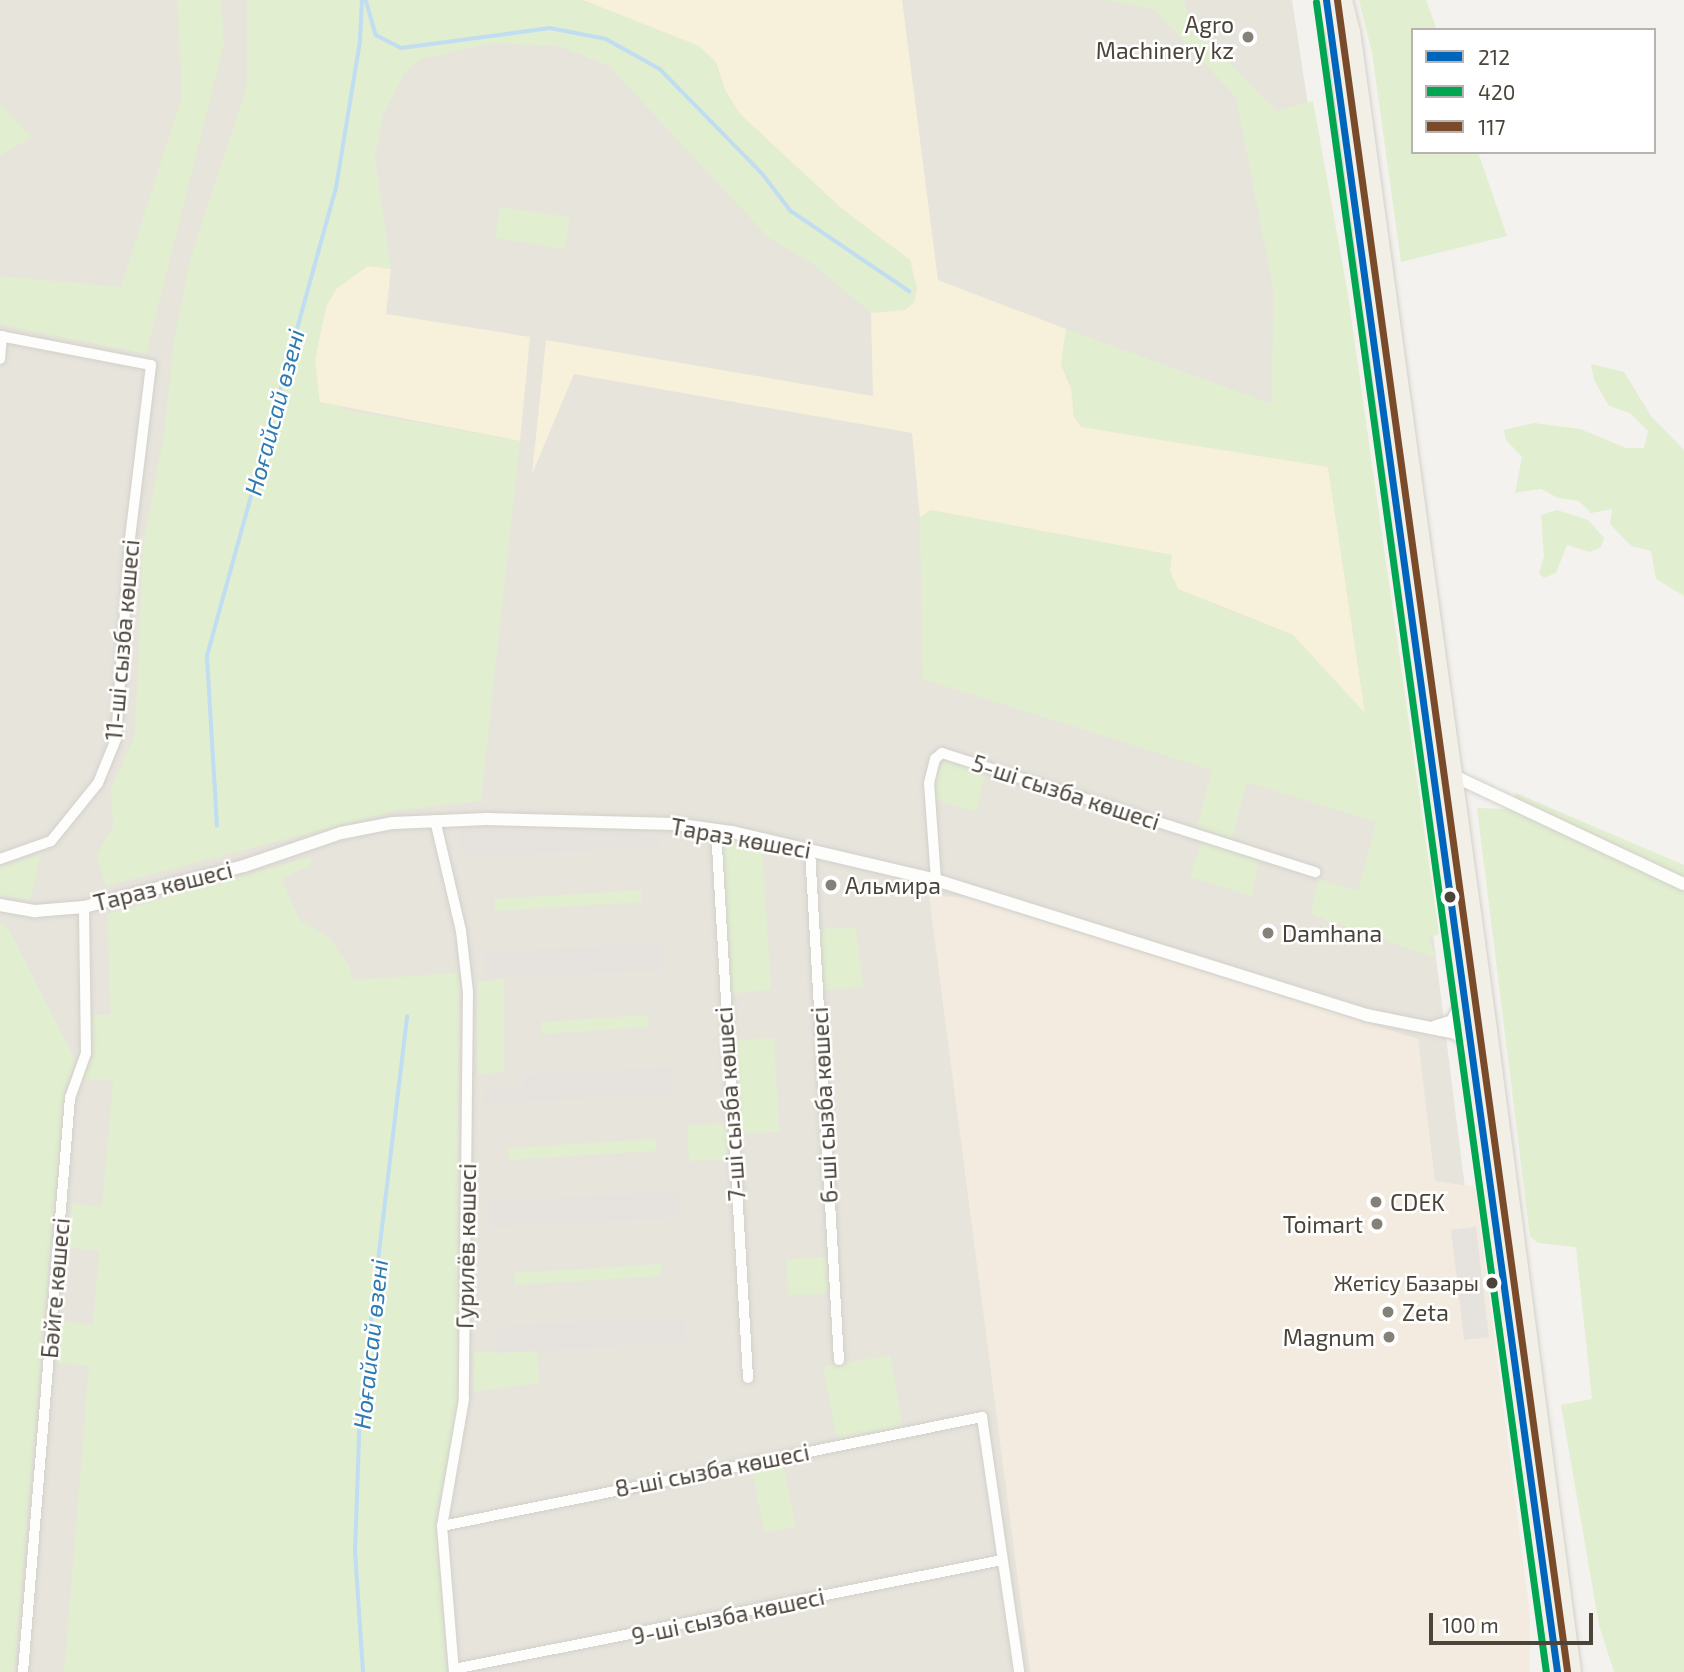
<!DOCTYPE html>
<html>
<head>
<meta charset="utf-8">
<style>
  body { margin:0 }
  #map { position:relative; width:1684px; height:1672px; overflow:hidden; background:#f4f2ee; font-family:"Exo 2",sans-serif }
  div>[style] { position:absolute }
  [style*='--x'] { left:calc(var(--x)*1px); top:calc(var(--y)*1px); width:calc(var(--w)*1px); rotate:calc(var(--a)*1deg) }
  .residential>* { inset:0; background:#e7e4dc }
  .commercial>* { inset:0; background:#f3ebdf }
  .green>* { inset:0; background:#e1eecf }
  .sand>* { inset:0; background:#f7f0da }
  .parking>* { inset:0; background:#e6e3df }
  .stream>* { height:3.5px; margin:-1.75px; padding:0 1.75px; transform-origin:1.75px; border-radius:1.75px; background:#c0ddf1 }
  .roads { filter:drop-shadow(0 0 2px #d2d0cb) drop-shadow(0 0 2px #d2d0cb) }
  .minor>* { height:10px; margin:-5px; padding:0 5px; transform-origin:5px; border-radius:5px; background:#fdfdfc }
  .tertiary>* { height:12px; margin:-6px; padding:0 6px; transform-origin:6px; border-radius:6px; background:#fdfdfc }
  .primary>* { height:16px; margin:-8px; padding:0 8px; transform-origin:8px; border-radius:8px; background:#f2efe6 }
  .bus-1>* { height:7px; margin:-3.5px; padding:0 3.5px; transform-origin:3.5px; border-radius:3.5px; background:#0065bd }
  .bus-2>* { height:7px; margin:-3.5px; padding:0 3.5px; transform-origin:3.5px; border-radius:3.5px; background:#00a651 }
  .bus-3>* { height:7px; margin:-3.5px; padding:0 3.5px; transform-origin:3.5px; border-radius:3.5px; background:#7a4b2a }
  .dots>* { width:19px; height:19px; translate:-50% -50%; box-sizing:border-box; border:4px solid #fff; border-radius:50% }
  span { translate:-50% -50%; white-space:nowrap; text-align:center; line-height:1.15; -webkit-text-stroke:5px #fff; paint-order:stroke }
  .bus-label { font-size:21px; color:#4b4439 }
  .right { translate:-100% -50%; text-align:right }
  .poi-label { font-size:23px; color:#4b4439 }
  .left { translate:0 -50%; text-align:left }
  .street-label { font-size:23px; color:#4b4439 }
  .water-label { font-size:24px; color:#2e7ab2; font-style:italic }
  .legend { position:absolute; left:1411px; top:28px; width:245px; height:126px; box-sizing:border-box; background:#fff; border:2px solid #b7b4b0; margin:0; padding:9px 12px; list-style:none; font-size:21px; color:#4b4439 }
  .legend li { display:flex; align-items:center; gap:14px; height:35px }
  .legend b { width:35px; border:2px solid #b7b4b0 }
  .scale { position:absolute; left:1429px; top:1613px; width:164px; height:32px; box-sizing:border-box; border:4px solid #4b4439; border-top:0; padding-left:9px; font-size:21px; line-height:24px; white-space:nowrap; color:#4b4439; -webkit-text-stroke:5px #fff; paint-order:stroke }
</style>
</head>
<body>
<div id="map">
  <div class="residential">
    <i style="clip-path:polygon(0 0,1292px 0,1426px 878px,1526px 1672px,0 1672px)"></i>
  </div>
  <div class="commercial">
    <i style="clip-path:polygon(929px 896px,966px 897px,1418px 1039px,1435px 1181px,1475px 1187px,1530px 1615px,1530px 1672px,1030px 1672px)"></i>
  </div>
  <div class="green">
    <i style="clip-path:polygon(177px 0,221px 0,224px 44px,146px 354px,0 325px,0 276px,121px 287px,182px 96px)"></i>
    <i style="clip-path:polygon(247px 0,583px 0,699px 46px,716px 62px,725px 90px,740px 114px,841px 208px,911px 260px,917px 288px,914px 303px,904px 310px,871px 313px,813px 264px,769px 238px,609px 66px,559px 46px,493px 43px,421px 59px,405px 72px,383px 115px,375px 157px,391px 269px,368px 266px,342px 409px,520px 441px,481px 801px,398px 810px,106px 886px,96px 856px,113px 827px,111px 789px,135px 735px,143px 546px,164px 434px,174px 341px,189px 263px,247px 85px)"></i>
    <i style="clip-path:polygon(1105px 0,1184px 0,1190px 22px,1276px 111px,1313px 101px,1347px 289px,1439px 934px,1428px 939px,1436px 958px,1310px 914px,1319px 879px,1358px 891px,1376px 822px,1247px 782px,1232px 838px,1197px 827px,1212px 770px,922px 679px,920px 518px,930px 510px,1172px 555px,1212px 604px,1293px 635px,1365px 712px,1328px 467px,1087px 429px,1076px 423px,1069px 379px,1061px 366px,1066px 329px,1272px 404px,1273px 288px,1236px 97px,1154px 9px)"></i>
    <i style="clip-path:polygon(1359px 0,1426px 0,1437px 30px,1413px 30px,1413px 152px,1478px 152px,1507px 236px,1401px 262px,1372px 53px)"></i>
    <i style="clip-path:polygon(0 104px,32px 138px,0 155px)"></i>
    <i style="clip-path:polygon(500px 207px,570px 217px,565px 249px,495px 238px)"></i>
    <i style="clip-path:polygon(1591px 364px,1624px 372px,1651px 416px,1684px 450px,1684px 596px,1656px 579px,1651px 551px,1631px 546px,1610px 524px,1612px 509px,1591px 513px,1579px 501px,1558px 498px,1541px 489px,1515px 493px,1522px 457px,1506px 440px,1504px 430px,1534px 423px,1580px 429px,1626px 448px,1644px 448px,1648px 431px,1630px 413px,1609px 406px,1594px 380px)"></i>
    <i style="clip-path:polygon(1557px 510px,1588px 520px,1604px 538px,1601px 547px,1590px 552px,1567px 545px,1556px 573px,1544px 578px,1539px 573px,1544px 556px,1541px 515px)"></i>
    <i style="clip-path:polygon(944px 761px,986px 772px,976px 812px,934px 799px,933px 782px)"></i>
    <i style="clip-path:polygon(1516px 793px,1684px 865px,1684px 1672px,1614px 1672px,1599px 1625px,1561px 1405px,1592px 1399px,1576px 1247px,1538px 1243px,1530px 1236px,1477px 808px,1507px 809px)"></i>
    <i style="clip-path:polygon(722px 838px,762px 848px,771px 989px,731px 994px)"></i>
    <i style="clip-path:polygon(1202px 841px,1259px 859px,1252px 896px,1190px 877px)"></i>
    <i style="clip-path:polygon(41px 854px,30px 900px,0 895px,0 867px)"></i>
    <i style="clip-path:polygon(310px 857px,311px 865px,282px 879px,300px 921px,329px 937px,349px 966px,352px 980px,459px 973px,457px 1416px,435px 1517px,447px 1672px,64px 1672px,89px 1366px,57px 1363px,58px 1321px,93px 1325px,99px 1251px,68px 1248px,72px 1203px,102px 1207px,113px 1081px,82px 1079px,93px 1058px,92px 1015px,111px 1015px,107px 914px)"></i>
    <i style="clip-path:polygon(642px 890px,642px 902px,495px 911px,494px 899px)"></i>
    <i style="clip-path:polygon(0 922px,9px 929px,76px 1062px,64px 1089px,14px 1672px,0 1672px)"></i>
    <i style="clip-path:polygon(856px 928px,863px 987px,821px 990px,817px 929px)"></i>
    <i style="clip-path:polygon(504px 978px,504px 1072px,477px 1074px,477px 982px)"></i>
    <i style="clip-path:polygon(648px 1015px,649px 1027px,541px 1034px,541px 1022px)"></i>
    <i style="clip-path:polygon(774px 1037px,779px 1132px,740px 1133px,734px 1041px)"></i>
    <i style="clip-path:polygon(728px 1123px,730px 1160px,689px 1161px,687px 1125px)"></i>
    <i style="clip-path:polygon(656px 1139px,656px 1151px,509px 1160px,508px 1148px)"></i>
    <i style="clip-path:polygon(826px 1257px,829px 1294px,788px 1295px,786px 1259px)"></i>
    <i style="clip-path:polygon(661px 1264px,662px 1276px,515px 1285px,514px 1273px)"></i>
    <i style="clip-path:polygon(537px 1351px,539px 1383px,473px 1392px,474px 1352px)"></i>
    <i style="clip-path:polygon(890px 1355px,902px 1426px,837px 1438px,823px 1367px)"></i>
    <i style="clip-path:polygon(783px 1463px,796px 1527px,765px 1533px,751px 1469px)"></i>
  </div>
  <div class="sand">
    <i style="clip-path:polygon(583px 0,902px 0,938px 280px,1066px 329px,1061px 365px,1071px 388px,1074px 416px,1081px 427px,1328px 467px,1365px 713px,1293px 635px,1178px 589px,1170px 571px,1172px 555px,930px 510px,920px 518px,912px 433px,574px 374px,532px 474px,546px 340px,873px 396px,871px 313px,904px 310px,914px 303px,917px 288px,910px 260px,841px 208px,740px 114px,725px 90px,716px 62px,699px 46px)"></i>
    <i style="clip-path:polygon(368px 266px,391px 269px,386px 314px,530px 337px,520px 441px,320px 402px,315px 361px,326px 307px,337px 288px)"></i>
  </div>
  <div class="parking">
    <i style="clip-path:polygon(459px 830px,659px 835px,660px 847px,470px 857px,460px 851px)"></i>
    <i style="clip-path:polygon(664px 943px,665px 970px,486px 979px,485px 952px)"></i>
    <i style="clip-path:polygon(671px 1067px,672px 1094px,483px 1104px,483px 1090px,522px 1089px,522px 1075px)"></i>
    <i style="clip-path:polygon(678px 1192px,679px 1218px,490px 1228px,489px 1201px)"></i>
    <i style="clip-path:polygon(1476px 1227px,1489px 1337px,1464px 1340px,1451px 1230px)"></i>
    <i style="clip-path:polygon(685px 1317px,686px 1343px,497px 1353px,497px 1326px)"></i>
  </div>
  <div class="stream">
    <i style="--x:366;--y:0;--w:36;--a:74"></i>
    <i style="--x:376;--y:35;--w:28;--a:27"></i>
    <i style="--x:401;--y:48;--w:150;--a:-7.6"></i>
    <i style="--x:550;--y:28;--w:57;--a:11.1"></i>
    <i style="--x:606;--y:39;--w:62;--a:29.1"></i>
    <i style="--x:660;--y:69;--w:146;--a:45.6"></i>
    <i style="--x:762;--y:173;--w:48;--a:52.7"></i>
    <i style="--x:791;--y:211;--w:143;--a:34.1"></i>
    <i style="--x:217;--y:826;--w:170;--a:-93.4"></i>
    <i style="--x:207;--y:656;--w:485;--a:-74.6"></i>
    <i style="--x:336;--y:188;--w:149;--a:-80.7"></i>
    <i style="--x:360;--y:41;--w:41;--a:-87.2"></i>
    <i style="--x:363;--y:1672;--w:120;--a:-93.8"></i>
    <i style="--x:355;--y:1552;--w:140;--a:-88"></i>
    <i style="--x:360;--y:1412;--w:398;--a:-83.2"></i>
  </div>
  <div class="roads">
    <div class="minor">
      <i style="--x:0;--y:336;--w:154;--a:10.9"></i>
      <i style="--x:151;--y:365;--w:175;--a:96.9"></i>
      <i style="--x:130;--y:539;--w:200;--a:94"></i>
      <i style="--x:116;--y:739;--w:48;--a:112.2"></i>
      <i style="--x:98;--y:783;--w:75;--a:129"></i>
      <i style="--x:51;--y:841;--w:54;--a:160.6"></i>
      <i style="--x:0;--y:359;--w:23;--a:-85"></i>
      <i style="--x:435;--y:820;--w:114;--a:76.8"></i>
      <i style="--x:461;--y:931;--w:61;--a:83.5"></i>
      <i style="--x:468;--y:992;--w:407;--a:90.6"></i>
      <i style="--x:464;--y:1399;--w:129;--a:99.8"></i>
      <i style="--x:442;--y:1526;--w:146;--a:85.3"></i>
      <i style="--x:716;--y:829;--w:550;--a:86.66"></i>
      <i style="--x:810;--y:850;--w:511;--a:86.75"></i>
      <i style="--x:936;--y:880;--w:97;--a:-94.1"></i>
      <i style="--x:929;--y:783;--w:25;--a:-76"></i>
      <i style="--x:935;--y:759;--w:9;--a:-41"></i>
      <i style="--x:942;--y:753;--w:392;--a:17.7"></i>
      <i style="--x:442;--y:1526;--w:551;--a:-11.41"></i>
      <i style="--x:982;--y:1417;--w:258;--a:81.7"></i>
      <i style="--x:454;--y:1669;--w:559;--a:-11.25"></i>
      <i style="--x:23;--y:1672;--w:576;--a:-85.32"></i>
      <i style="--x:70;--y:1098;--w:48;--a:-70.4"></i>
      <i style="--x:86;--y:1053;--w:146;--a:-90.8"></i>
    </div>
    <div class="tertiary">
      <i style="--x:1454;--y:776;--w:254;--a:25.2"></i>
      <i style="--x:0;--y:905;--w:36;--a:10"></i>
      <i style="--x:35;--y:911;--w:49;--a:-4.7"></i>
      <i style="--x:84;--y:907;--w:165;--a:-14.4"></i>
      <i style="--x:244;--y:866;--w:102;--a:-18.8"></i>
      <i style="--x:341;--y:833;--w:53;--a:-10.9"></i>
      <i style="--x:393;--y:823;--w:94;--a:-2.4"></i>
      <i style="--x:487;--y:819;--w:187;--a:1.5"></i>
      <i style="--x:674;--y:824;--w:59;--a:7.9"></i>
      <i style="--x:732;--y:832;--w:210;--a:13.2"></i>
      <i style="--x:936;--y:880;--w:451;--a:17.4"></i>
      <i style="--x:1366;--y:1015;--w:91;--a:11.4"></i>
      <i style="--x:1455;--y:1033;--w:22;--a:36"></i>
      <i style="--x:1434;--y:1027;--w:19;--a:-18"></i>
      <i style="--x:1452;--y:1021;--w:24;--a:-60"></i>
    </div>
    <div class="primary">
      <i style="--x:1326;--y:0;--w:36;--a:77"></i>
      <i style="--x:1334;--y:35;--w:1652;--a:82.24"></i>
      <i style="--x:1344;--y:0;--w:32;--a:76"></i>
      <i style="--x:1352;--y:31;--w:1008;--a:82.19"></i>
      <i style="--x:1489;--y:1030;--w:647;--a:82.55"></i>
    </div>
  </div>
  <div class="bus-1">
    <i style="--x:1326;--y:0;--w:1688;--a:82.13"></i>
  </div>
  <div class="bus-2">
    <i style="--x:1316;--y:2;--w:1686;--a:82.16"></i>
  </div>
  <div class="bus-3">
    <i style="--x:1337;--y:0;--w:1687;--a:82.16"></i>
  </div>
  <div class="dots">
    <i style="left:1248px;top:37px;background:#868178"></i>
    <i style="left:831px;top:885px;background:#868178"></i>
    <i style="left:1450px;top:897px;background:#4b4439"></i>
    <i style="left:1268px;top:933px;background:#868178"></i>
    <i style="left:1376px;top:1202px;background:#868178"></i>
    <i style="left:1377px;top:1224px;background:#868178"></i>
    <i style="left:1492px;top:1283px;background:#4b4439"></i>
    <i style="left:1388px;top:1312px;background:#868178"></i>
    <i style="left:1389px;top:1337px;background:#868178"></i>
  </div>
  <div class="bus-label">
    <span class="right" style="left:1479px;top:1283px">Жетісу Базары</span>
  </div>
  <div class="poi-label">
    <span class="right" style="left:1234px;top:37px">Agro<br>Machinery kz</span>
    <span class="left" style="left:845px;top:885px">Альмира</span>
    <span class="left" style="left:1282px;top:933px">Damhana</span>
    <span class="left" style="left:1390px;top:1202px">CDEK</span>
    <span class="right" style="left:1363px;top:1224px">Toimart</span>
    <span class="left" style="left:1402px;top:1312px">Zeta</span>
    <span class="right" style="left:1375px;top:1337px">Magnum</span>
  </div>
  <div class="street-label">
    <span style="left:122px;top:640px;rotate:-85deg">11-ші сызба көшесі</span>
    <span style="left:1066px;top:792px;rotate:18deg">5-ші сызба көшесі</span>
    <span style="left:741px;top:838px;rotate:10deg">Тараз көшесі</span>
    <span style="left:163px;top:886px;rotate:-14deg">Тараз көшесі</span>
    <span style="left:730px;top:1104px;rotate:-94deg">7-ші сызба көшесі</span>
    <span style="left:824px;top:1105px;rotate:-93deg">6-ші сызба көшесі</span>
    <span style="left:466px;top:1246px;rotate:-89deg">Гурилёв көшесі</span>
    <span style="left:55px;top:1288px;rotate:-85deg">Бәйге көшесі</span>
    <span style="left:712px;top:1470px;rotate:-11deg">8-ші сызба көшесі</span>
    <span style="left:728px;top:1616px;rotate:-12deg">9-ші сызба көшесі</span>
  </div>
  <div class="water-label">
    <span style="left:274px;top:412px;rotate:-75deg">Ноғайсай өзені</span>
    <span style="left:370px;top:1344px;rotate:-84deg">Ноғайсай өзені</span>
  </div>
  <ul class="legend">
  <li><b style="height:9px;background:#0065bd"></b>212</li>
  <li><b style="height:9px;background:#00a651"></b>420</li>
  <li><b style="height:9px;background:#7a4b2a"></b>117</li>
  </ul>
  <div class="scale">100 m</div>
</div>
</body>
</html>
